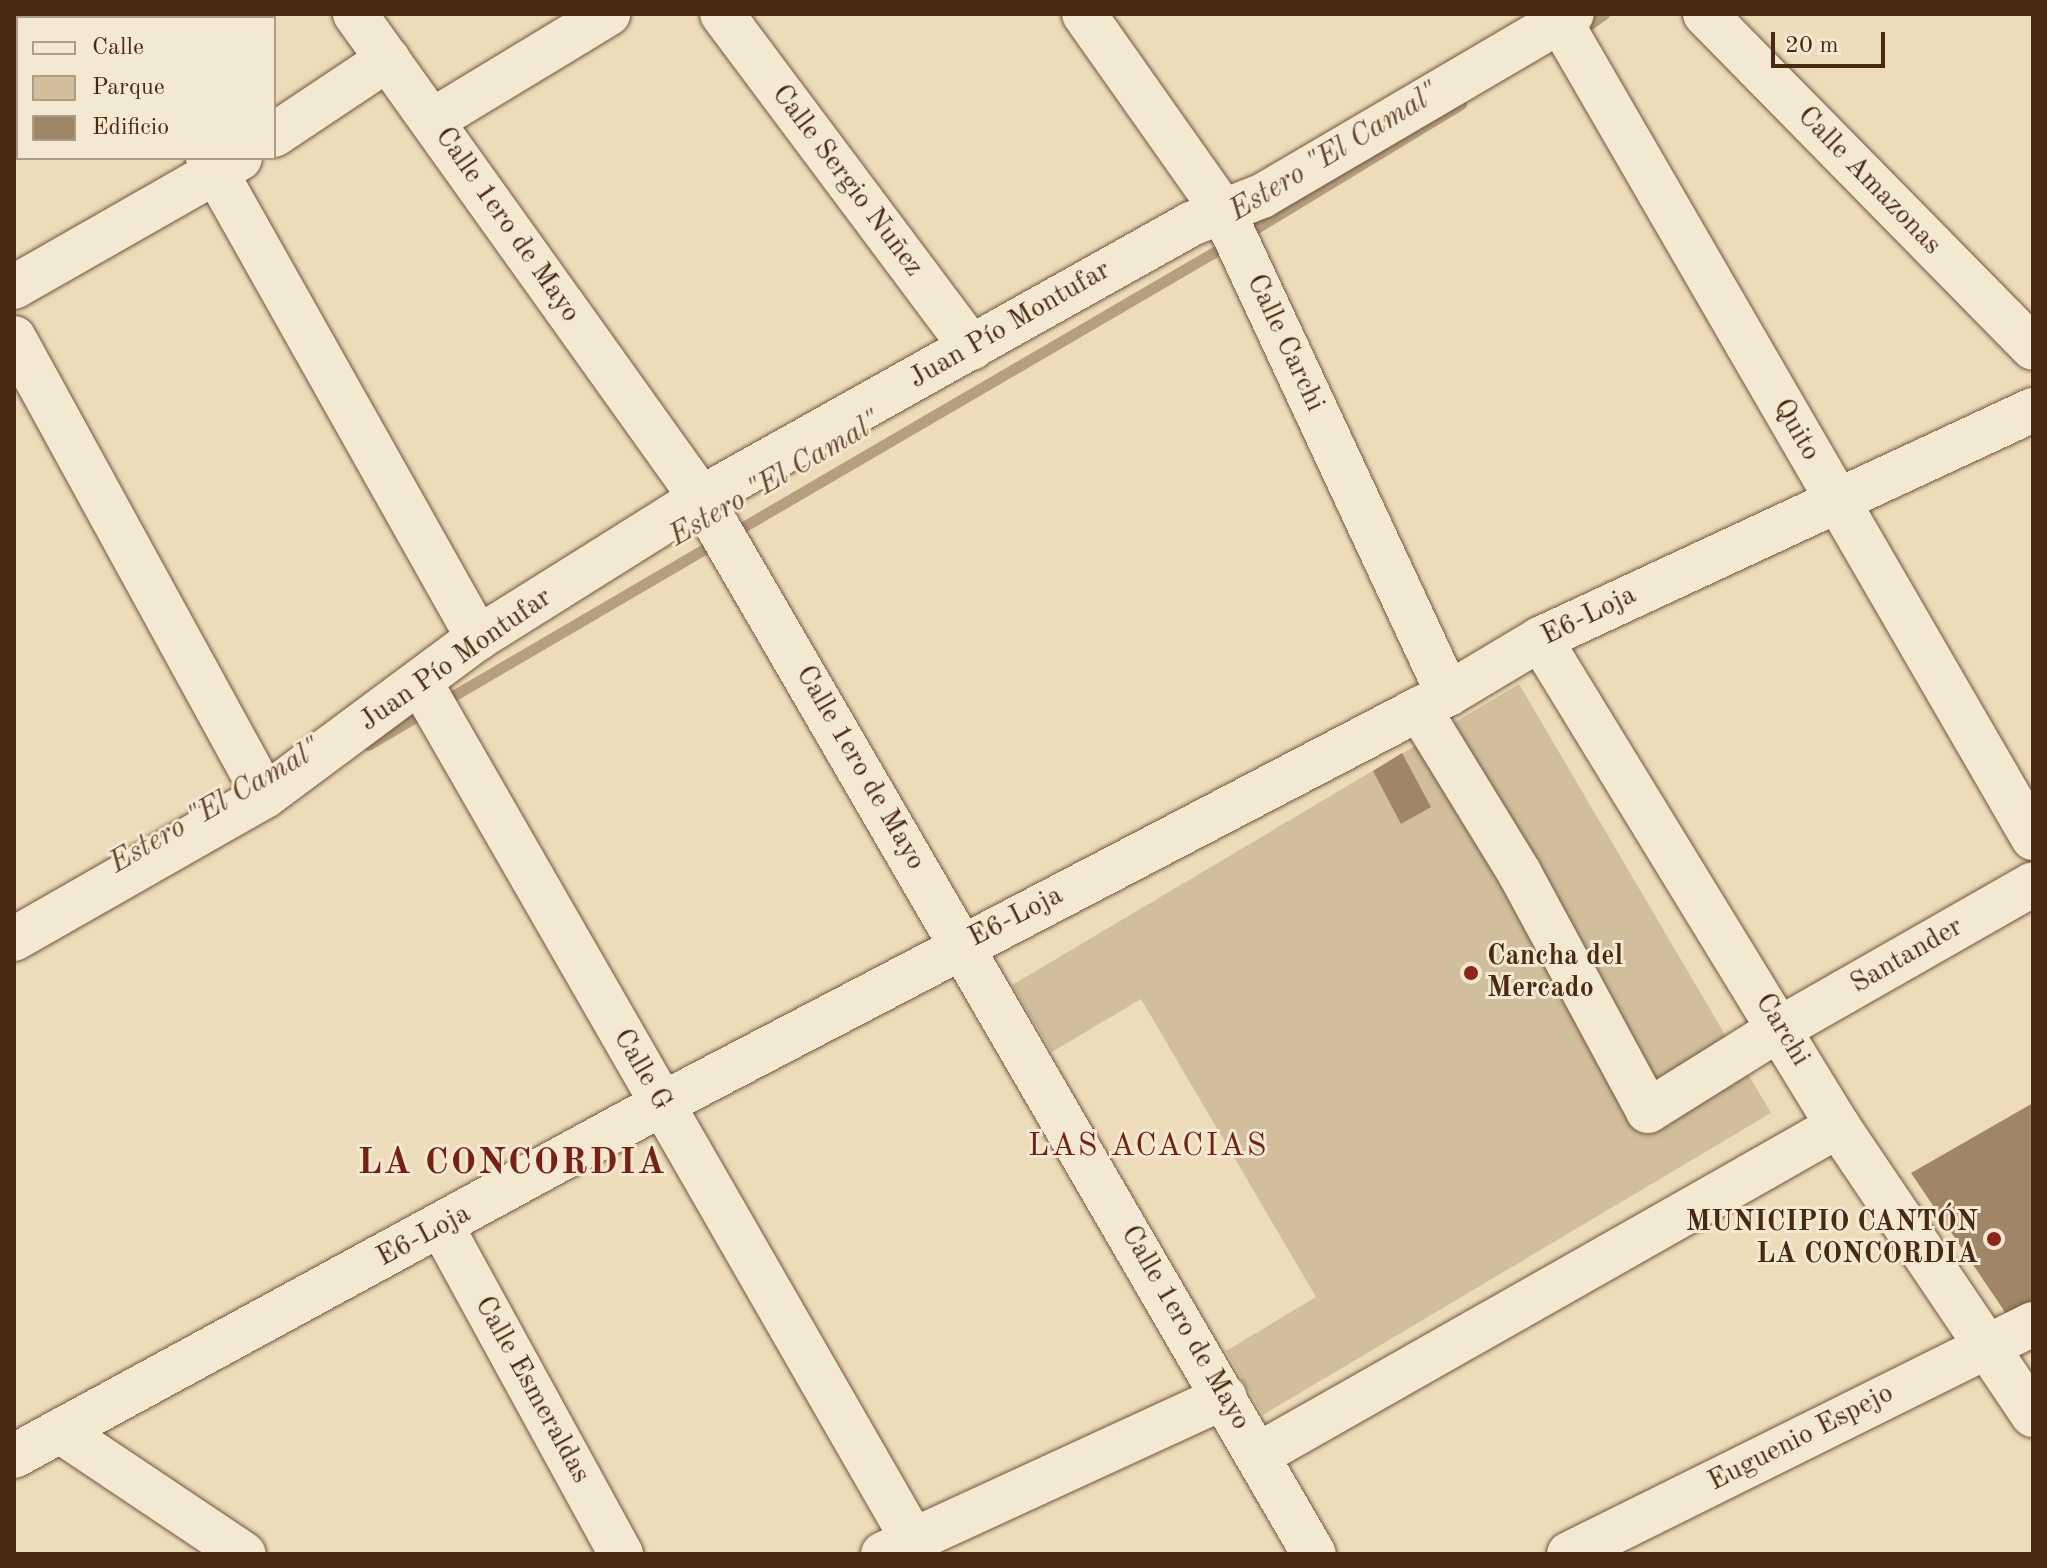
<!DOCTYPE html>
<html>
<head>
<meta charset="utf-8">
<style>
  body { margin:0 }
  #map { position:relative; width:2047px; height:1568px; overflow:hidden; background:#eddcb9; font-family:"Old Standard TT",serif }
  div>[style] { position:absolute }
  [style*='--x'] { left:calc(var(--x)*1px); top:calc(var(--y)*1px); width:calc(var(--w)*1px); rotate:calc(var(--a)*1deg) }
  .green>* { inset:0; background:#d1be9d }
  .stream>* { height:11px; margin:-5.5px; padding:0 5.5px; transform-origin:5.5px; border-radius:5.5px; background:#b69f80 }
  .building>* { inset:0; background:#9f8669 }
  .roads { filter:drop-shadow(0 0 2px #73563c) drop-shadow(0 0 2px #73563c) }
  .street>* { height:44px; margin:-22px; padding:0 22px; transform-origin:22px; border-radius:22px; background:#f3e8d2 }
  .secondary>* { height:44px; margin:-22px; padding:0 22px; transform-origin:22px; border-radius:22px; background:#f3e8d2 }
  .dots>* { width:22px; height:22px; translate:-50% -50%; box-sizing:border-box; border:4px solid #f3e8d2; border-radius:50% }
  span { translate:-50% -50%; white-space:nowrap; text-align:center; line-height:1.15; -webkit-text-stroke:6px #f3e8d2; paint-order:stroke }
  .street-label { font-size:28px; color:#4a2912 }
  .poi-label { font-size:28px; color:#4a2912; font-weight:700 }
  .left { translate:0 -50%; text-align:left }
  .right { translate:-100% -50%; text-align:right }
  .water-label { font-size:30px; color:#65462e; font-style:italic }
  .quarter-label { font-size:32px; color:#7a1f14; letter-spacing:2px }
  .district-label { font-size:36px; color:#7a1f14; font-weight:700; letter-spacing:2px }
  .frame { position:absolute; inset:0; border:16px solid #4a2912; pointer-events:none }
  .legend { position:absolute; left:16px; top:16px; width:260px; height:144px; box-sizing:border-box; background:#f3e8d2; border:2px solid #af9c85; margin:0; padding:10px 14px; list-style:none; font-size:24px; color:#4a2912 }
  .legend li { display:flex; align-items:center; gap:16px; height:40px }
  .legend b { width:40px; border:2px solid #af9c85 }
  .scale { position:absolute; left:1771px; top:32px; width:114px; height:36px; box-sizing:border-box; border:4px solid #4a2912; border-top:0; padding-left:10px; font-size:24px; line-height:28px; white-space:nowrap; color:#4a2912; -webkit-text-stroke:6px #f3e8d2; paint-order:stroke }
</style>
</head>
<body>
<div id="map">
  <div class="green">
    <i style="clip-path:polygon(1519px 684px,1771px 1113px,1263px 1415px,1226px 1351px,1316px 1297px,1141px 999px,1052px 1052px,1012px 985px)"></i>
  </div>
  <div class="stream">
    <i style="--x:1583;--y:29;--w:26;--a:-36"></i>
    <i style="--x:1243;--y:236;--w:255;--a:-31.2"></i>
    <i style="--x:731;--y:534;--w:575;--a:-30.26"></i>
    <i style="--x:441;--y:703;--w:319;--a:-30.3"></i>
    <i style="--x:368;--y:745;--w:67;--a:-30.4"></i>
  </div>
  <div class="building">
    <i style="clip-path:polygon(1402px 753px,1431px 807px,1401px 824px,1373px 771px)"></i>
    <i style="clip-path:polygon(2033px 1103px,2033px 1304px,2009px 1318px,1911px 1173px)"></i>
  </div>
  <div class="roads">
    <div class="street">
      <i style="--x:132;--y:14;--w:4;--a:63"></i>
      <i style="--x:355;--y:14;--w:595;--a:54.44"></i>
      <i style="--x:701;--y:498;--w:1221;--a:59.87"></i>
      <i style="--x:722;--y:14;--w:417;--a:53.2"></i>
      <i style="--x:1084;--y:14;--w:241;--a:54.8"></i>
      <i style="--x:1223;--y:211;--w:533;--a:65.02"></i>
      <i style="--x:1705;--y:14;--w:468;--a:45.5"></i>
      <i style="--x:1560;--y:21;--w:944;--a:59.93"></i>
      <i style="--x:433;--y:120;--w:205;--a:-31.2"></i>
      <i style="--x:274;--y:135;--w:137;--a:-33.7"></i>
      <i style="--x:208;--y:158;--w:551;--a:60.64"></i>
      <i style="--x:14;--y:287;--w:260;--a:-29.7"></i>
      <i style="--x:14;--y:338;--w:522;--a:61.28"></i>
      <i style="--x:1540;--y:639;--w:571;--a:58.54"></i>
      <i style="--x:1838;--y:1126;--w:349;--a:56"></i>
      <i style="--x:420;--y:682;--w:990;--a:60.12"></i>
      <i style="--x:1419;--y:709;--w:193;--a:58.5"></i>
      <i style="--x:1520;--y:874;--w:269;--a:61.6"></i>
      <i style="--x:1648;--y:1111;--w:157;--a:-32"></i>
      <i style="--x:1781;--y:1028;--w:290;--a:-29.7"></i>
      <i style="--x:14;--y:939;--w:289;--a:-29.7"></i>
      <i style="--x:265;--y:796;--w:265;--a:-36.6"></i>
      <i style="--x:478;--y:638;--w:263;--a:-32.1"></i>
      <i style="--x:701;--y:498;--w:561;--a:-29.21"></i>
      <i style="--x:1191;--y:224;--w:76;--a:-21.5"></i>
      <i style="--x:1262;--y:196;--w:359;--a:-30.4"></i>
      <i style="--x:442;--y:1227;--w:373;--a:61.3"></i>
      <i style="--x:60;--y:1431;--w:221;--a:33.8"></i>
      <i style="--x:1258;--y:1455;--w:667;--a:-29.56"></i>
      <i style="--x:883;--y:1554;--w:376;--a:-24.7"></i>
      <i style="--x:1569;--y:1554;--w:518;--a:-26.37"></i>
    </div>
    <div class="secondary">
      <i style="--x:14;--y:1456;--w:737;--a:-28.51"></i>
      <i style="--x:662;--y:1104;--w:887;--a:-27.55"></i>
      <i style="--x:1448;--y:694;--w:107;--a:-30.9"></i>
      <i style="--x:1540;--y:639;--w:544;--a:-24.92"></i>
    </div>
  </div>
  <div class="dots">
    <i style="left:1471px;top:973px;background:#8f2418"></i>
    <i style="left:1994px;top:1239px;background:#8f2418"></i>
  </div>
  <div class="street-label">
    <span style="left:847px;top:181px;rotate:53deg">Calle Sergio Nuñez</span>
    <span style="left:1869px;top:181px;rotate:46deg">Calle Amazonas</span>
    <span style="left:507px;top:225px;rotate:55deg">Calle 1ero de Mayo</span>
    <span style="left:1010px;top:325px;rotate:-30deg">Juan Pío Montufar</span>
    <span style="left:1285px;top:343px;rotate:65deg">Calle Carchi</span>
    <span style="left:1796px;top:430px;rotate:60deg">Quito</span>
    <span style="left:1589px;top:616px;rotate:-26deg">E6-Loja</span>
    <span style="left:456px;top:660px;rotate:-35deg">Juan Pío Montufar</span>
    <span style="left:860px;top:768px;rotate:60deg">Calle 1ero de Mayo</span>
    <span style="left:1016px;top:917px;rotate:-27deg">E6-Loja</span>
    <span style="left:1907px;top:956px;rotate:-30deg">Santander</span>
    <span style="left:1782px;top:1030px;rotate:59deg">Carchi</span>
    <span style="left:642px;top:1070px;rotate:60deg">Calle G</span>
    <span style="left:424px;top:1236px;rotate:-28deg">E6-Loja</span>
    <span style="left:1185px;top:1328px;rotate:60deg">Calle 1ero de Mayo</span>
    <span style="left:532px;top:1390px;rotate:61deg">Calle Esmeraldas</span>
    <span style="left:1801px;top:1438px;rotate:-27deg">Euguenio Espejo</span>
  </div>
  <div class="poi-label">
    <span class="left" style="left:1487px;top:973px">Cancha del<br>Mercado</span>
    <span class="right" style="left:1978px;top:1239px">MUNICIPIO CANTÓN<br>LA CONCORDIA</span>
  </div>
  <div class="water-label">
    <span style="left:1334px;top:153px;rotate:-31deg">Estero "El Camal"</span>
    <span style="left:775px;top:480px;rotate:-30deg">Estero "El Camal"</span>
    <span style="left:215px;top:807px;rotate:-30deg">Estero "El Camal"</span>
  </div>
  <div class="quarter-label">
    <span style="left:1148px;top:1147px">LAS ACACIAS</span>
  </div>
  <div class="district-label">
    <span style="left:512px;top:1165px">LA CONCORDIA</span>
  </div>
  <div class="frame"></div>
  <ul class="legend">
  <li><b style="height:10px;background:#f3e8d2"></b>Calle</li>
  <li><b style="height:22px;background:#d1be9d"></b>Parque</li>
  <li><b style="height:22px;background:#9f8669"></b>Edificio</li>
  </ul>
  <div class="scale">20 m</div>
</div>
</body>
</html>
